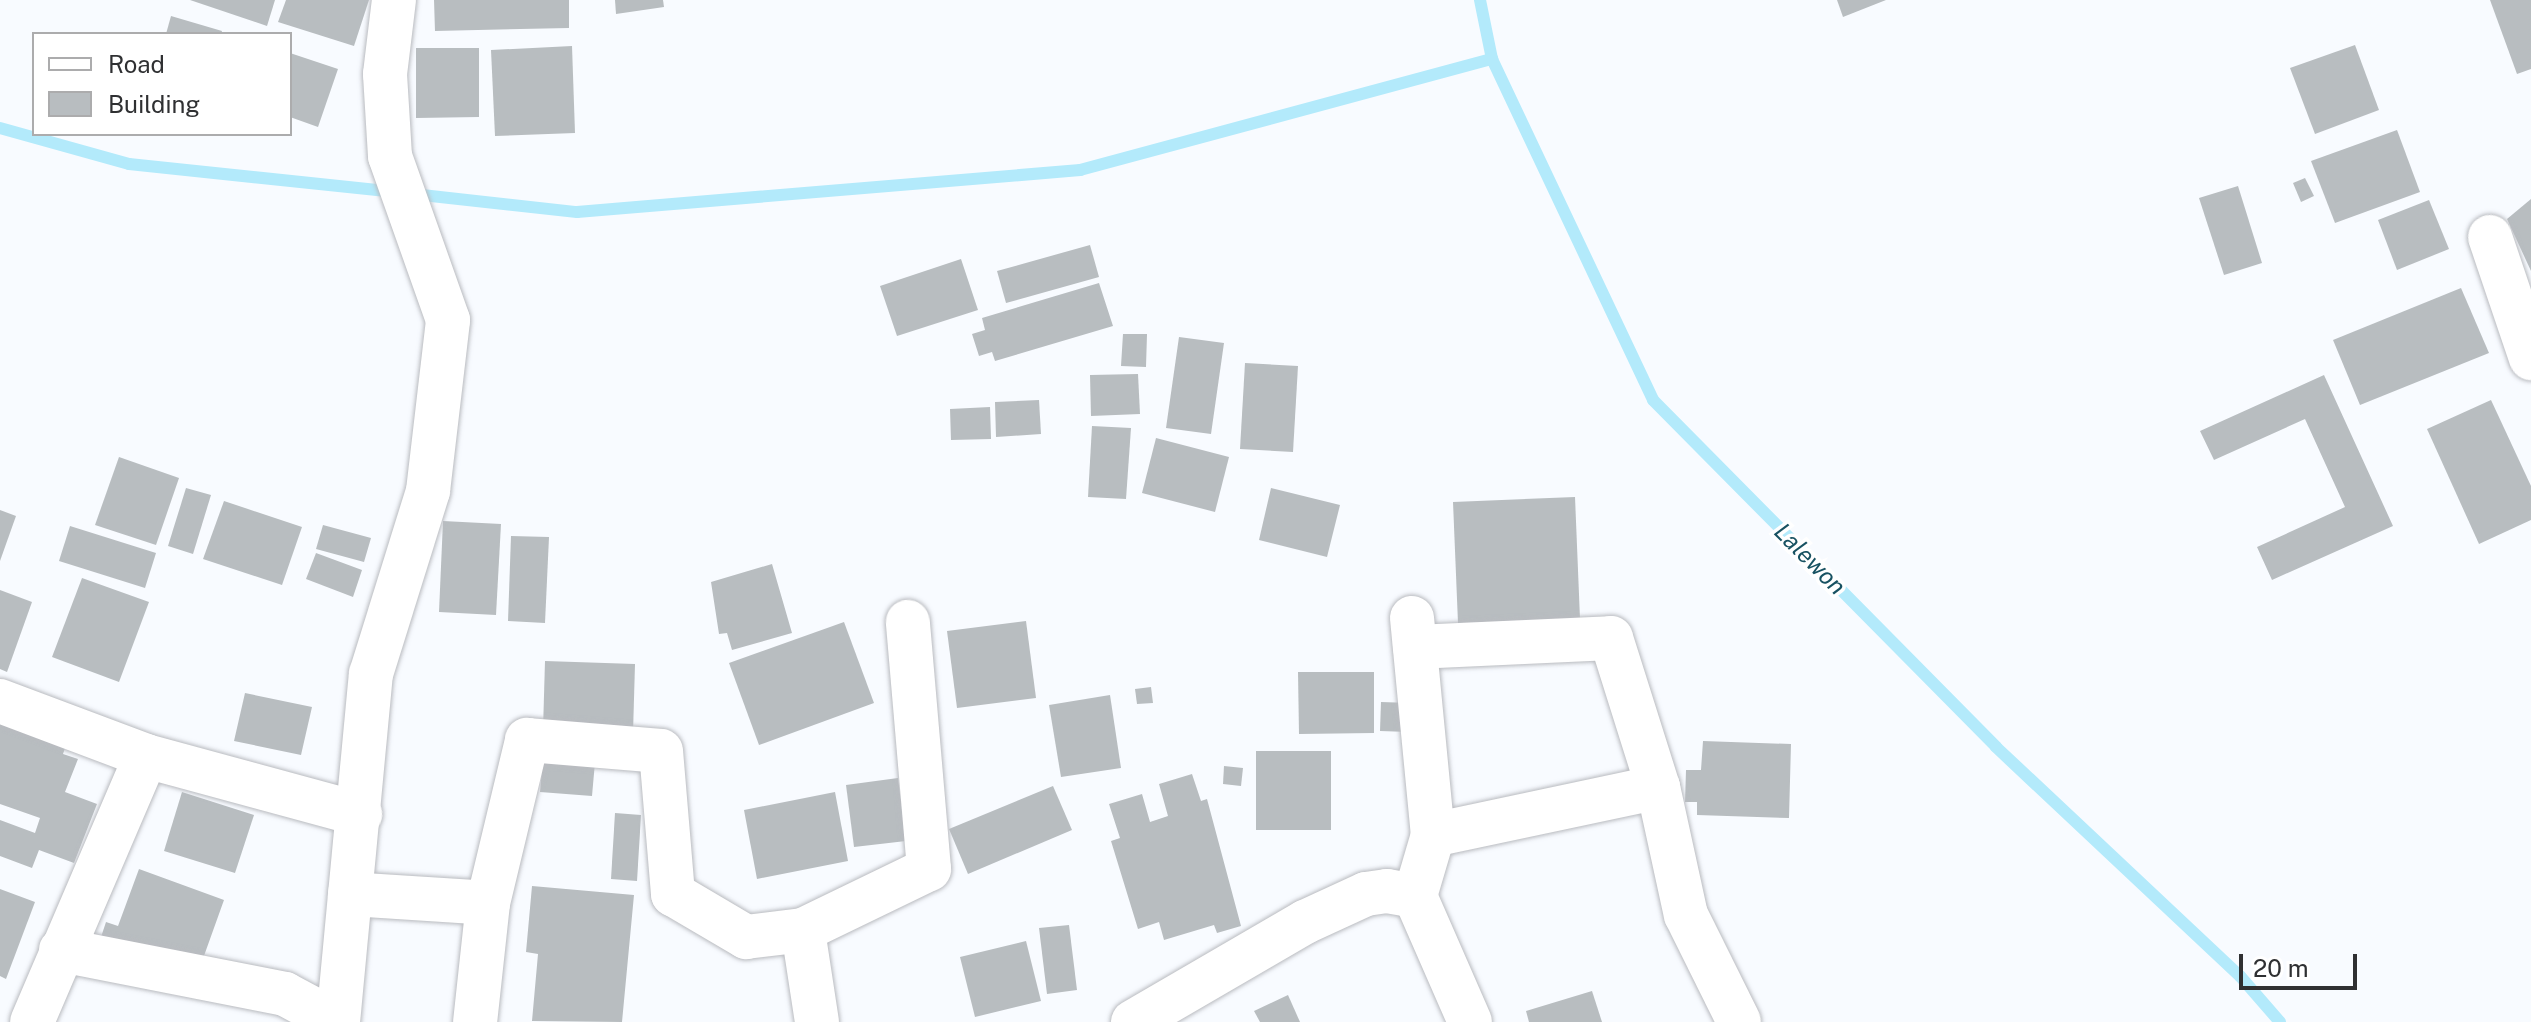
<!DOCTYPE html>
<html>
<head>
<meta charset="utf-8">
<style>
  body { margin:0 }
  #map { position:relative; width:2531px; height:1022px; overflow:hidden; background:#f8fbff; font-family:"Public Sans",sans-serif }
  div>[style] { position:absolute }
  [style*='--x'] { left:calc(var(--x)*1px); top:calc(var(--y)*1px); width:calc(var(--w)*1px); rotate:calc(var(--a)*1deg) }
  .stream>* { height:12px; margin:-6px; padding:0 6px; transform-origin:6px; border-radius:6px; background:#b3eafb }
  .building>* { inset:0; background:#b8bdc0 }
  .roads { filter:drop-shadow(0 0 2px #b9bbc0) drop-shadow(0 0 2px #b9bbc0) }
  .minor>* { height:44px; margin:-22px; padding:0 22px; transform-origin:22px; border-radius:22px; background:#fff }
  span { translate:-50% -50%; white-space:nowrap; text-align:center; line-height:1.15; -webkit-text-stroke:7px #fff; paint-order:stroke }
  .water-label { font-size:24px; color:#185262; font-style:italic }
  .legend { position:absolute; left:32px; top:32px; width:260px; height:104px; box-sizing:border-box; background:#fff; border:2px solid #acacad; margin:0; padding:10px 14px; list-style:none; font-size:24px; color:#2f3032 }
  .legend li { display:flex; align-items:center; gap:16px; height:40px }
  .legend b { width:40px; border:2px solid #acacad }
  .scale { position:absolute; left:2239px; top:954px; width:118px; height:36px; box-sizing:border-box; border:4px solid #2f3032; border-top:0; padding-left:10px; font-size:24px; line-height:28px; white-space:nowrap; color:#2f3032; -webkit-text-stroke:6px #fff; paint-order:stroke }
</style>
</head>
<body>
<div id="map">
  <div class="stream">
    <i style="--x:1480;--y:0;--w:60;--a:78.5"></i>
    <i style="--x:1492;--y:59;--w:377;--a:64.7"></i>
    <i style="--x:1653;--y:400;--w:488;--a:45.3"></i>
    <i style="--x:1996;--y:747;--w:335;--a:43.2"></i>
    <i style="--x:2240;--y:976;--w:61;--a:49"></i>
    <i style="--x:0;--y:128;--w:134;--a:15.6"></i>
    <i style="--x:129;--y:164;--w:266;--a:6"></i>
    <i style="--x:413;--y:194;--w:165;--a:6.3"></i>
    <i style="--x:577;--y:212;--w:505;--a:-4.77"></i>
    <i style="--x:1080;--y:170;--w:427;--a:-15.1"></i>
  </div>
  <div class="building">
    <i style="clip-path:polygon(190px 0,275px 0,267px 26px)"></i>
    <i style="clip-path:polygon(286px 0,369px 0,354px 46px,278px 22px)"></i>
    <i style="clip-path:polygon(434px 0,569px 0,569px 28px,435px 31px)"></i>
    <i style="clip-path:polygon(615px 0,663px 0,664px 7px,616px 14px)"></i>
    <i style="clip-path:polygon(1837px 0,1886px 0,1843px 17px)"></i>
    <i style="clip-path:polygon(2490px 0,2531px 0,2531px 69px,2517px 74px)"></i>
    <i style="clip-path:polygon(171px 16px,222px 31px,221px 34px,166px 34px)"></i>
    <i style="clip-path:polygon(2355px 45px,2379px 110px,2315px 134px,2290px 68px)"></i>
    <i style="clip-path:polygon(572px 46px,575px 133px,495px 136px,491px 50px)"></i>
    <i style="clip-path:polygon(416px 48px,479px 48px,479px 117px,416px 118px)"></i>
    <i style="clip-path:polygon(290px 53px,338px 69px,318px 127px,290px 117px)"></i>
    <i style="clip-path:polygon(2397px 130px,2420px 192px,2335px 223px,2311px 161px)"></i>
    <i style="clip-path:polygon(2305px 178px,2314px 196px,2301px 202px,2293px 183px)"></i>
    <i style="clip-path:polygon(2238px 186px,2262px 263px,2224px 275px,2199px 198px)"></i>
    <i style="clip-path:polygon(2531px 199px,2531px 271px,2507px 219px)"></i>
    <i style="clip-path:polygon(2429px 200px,2449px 249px,2397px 270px,2378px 220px)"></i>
    <i style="clip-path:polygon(1090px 245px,1099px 277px,1006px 303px,997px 271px)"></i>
    <i style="clip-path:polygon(961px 259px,978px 310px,897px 336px,880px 286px)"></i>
    <i style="clip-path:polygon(1099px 283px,1113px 326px,995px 361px,992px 352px,979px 356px,972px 334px,985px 330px,982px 318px)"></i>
    <i style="clip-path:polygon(2461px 288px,2489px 353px,2360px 405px,2333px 340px)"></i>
    <i style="clip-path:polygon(1123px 334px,1147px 334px,1146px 367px,1121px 366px)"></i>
    <i style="clip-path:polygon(1179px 337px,1224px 343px,1211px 434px,1166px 428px)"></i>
    <i style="clip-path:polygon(1245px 363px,1298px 366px,1293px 452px,1240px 449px)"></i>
    <i style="clip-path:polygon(1138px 374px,1140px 414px,1091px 416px,1090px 375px)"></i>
    <i style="clip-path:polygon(2324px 375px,2393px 526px,2272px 580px,2257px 547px,2345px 507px,2305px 419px,2214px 460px,2200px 431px)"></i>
    <i style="clip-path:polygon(1039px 400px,1041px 434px,996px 437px,995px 402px)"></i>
    <i style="clip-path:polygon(2491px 400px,2531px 486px,2531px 520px,2479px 544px,2427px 429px)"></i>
    <i style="clip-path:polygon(990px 407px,991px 439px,951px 440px,950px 409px)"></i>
    <i style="clip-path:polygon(1092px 426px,1131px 428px,1126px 499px,1088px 497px)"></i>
    <i style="clip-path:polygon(1156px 438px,1229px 457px,1215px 512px,1142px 493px)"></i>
    <i style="clip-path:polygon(119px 457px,179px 478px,156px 545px,95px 525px)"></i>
    <i style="clip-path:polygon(186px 488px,211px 495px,193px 554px,168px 546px)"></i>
    <i style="clip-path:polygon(1271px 488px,1340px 505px,1327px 557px,1259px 540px)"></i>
    <i style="clip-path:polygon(1575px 497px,1580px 619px,1458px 623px,1453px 502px)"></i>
    <i style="clip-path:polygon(224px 501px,302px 527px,282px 585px,203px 559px)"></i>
    <i style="clip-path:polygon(0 510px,16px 516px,0 561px)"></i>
    <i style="clip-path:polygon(443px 521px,501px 524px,496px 615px,439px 612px)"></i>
    <i style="clip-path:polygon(323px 525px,371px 538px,364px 562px,316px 549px)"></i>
    <i style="clip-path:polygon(70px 526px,156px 553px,145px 588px,59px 561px)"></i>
    <i style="clip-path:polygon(511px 536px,549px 537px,545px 623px,508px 621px)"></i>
    <i style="clip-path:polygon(316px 553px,362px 570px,353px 597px,306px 579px)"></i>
    <i style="clip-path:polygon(772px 564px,792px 633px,732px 650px,727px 633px,719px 634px,711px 582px)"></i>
    <i style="clip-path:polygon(82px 578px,149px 602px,119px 682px,52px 657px)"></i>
    <i style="clip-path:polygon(0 590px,32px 602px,7px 672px,0 669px)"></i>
    <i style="clip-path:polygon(1026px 621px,1036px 698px,957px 708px,947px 631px)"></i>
    <i style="clip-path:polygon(844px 622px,874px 703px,759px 745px,729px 663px)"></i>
    <i style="clip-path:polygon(545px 661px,635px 664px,633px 733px,543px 730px)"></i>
    <i style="clip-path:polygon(1298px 672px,1374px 672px,1374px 733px,1299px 734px)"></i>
    <i style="clip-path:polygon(1151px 687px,1153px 703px,1137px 704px,1135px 689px)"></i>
    <i style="clip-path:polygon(245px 693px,312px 707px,301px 755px,234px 741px)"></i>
    <i style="clip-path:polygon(1110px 695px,1121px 768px,1061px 777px,1049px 705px)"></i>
    <i style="clip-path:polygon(1381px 702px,1411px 703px,1409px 732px,1380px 731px)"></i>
    <i style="clip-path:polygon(0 717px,67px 742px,63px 754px,78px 759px,65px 792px,97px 804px,74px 863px,39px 850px,32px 868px,0 856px,0 820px,35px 833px,40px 818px,0 804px)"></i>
    <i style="clip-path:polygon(1703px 741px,1791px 744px,1789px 818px,1697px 815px,1697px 802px,1685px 802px,1686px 770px,1701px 770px)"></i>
    <i style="clip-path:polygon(544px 747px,596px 751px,592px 796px,540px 792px)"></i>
    <i style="clip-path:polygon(1256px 751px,1331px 751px,1331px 830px,1256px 830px)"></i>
    <i style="clip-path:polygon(1224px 766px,1243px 768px,1241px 786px,1223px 784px)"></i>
    <i style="clip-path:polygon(1192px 774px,1201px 801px,1207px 799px,1241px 926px,1217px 933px,1214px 925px,1164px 940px,1159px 922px,1138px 929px,1111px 841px,1120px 838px,1109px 804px,1142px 794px,1150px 822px,1168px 816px,1159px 784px)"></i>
    <i style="clip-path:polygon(898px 778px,906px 841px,854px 847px,846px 785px)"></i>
    <i style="clip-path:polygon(1053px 786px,1072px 830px,968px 874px,949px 829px)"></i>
    <i style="clip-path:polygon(182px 792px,254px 815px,235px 873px,164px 851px)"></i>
    <i style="clip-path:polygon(835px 792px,848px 861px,757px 879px,744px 810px)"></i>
    <i style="clip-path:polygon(615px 813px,641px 815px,637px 881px,611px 879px)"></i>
    <i style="clip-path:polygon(139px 869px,224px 900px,200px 967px,98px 946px,106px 922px,118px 926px)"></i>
    <i style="clip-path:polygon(532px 886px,634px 895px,622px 1022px,532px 1021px,538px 954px,526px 952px)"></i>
    <i style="clip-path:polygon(0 889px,35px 902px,6px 979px,0 976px)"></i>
    <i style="clip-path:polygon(1069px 925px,1077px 990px,1047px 994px,1039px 928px)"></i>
    <i style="clip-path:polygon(1026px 941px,1041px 1001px,975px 1017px,960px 957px)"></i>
    <i style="clip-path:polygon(1592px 991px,1602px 1022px,1529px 1022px,1526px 1011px)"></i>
    <i style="clip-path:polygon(1288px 995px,1300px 1022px,1260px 1022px,1254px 1011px)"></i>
  </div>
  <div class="roads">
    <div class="minor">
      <i style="--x:2490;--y:237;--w:128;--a:71.3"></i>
      <i style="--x:1412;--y:618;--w:218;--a:84.5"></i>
      <i style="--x:1433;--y:835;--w:64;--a:106.4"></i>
      <i style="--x:1415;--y:647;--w:196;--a:-2.6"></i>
      <i style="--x:1611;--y:638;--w:156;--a:72.5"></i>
      <i style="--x:1658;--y:787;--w:131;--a:77.7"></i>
      <i style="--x:1686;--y:915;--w:119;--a:63.6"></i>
      <i style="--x:0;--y:701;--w:156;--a:20.6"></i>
      <i style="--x:146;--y:756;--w:289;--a:113.2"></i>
      <i style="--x:146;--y:756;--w:222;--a:15.2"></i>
      <i style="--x:1433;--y:835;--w:230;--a:-12"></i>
      <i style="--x:350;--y:894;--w:138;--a:3.7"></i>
      <i style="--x:488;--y:903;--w:120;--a:96.2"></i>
      <i style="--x:488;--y:903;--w:168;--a:-76.5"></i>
      <i style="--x:527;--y:740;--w:134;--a:4.7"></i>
      <i style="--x:661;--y:751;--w:144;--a:85.2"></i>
      <i style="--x:673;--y:894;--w:85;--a:30.5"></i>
      <i style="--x:746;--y:937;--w:57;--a:-7"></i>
      <i style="--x:61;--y:950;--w:228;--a:11.1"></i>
      <i style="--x:285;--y:994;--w:59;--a:28.3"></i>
      <i style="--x:338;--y:1022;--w:350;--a:-84.6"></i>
      <i style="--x:371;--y:674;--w:192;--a:-72.7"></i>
      <i style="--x:428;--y:491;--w:172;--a:-83.3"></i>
      <i style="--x:448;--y:320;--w:174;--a:-109.5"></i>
      <i style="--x:390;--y:156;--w:82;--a:-93.5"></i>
      <i style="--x:385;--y:74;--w:75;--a:-83.1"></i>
      <i style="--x:817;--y:1022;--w:93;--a:-98.7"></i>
      <i style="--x:803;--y:930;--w:140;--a:-25.8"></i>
      <i style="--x:929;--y:869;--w:248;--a:-94.9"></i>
      <i style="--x:1133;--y:1022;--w:199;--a:-30.2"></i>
      <i style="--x:1305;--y:922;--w:67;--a:-24.7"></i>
      <i style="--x:1366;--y:894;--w:21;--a:-8"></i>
      <i style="--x:1387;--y:891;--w:28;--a:10"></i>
      <i style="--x:1415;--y:896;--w:137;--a:66.4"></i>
    </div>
  </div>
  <div class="water-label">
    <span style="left:1810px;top:559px;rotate:45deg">Lalewon</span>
  </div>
  <ul class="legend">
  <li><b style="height:10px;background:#fff"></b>Road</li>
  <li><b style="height:22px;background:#b8bdc0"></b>Building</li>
  </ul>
  <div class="scale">20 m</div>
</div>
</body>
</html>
